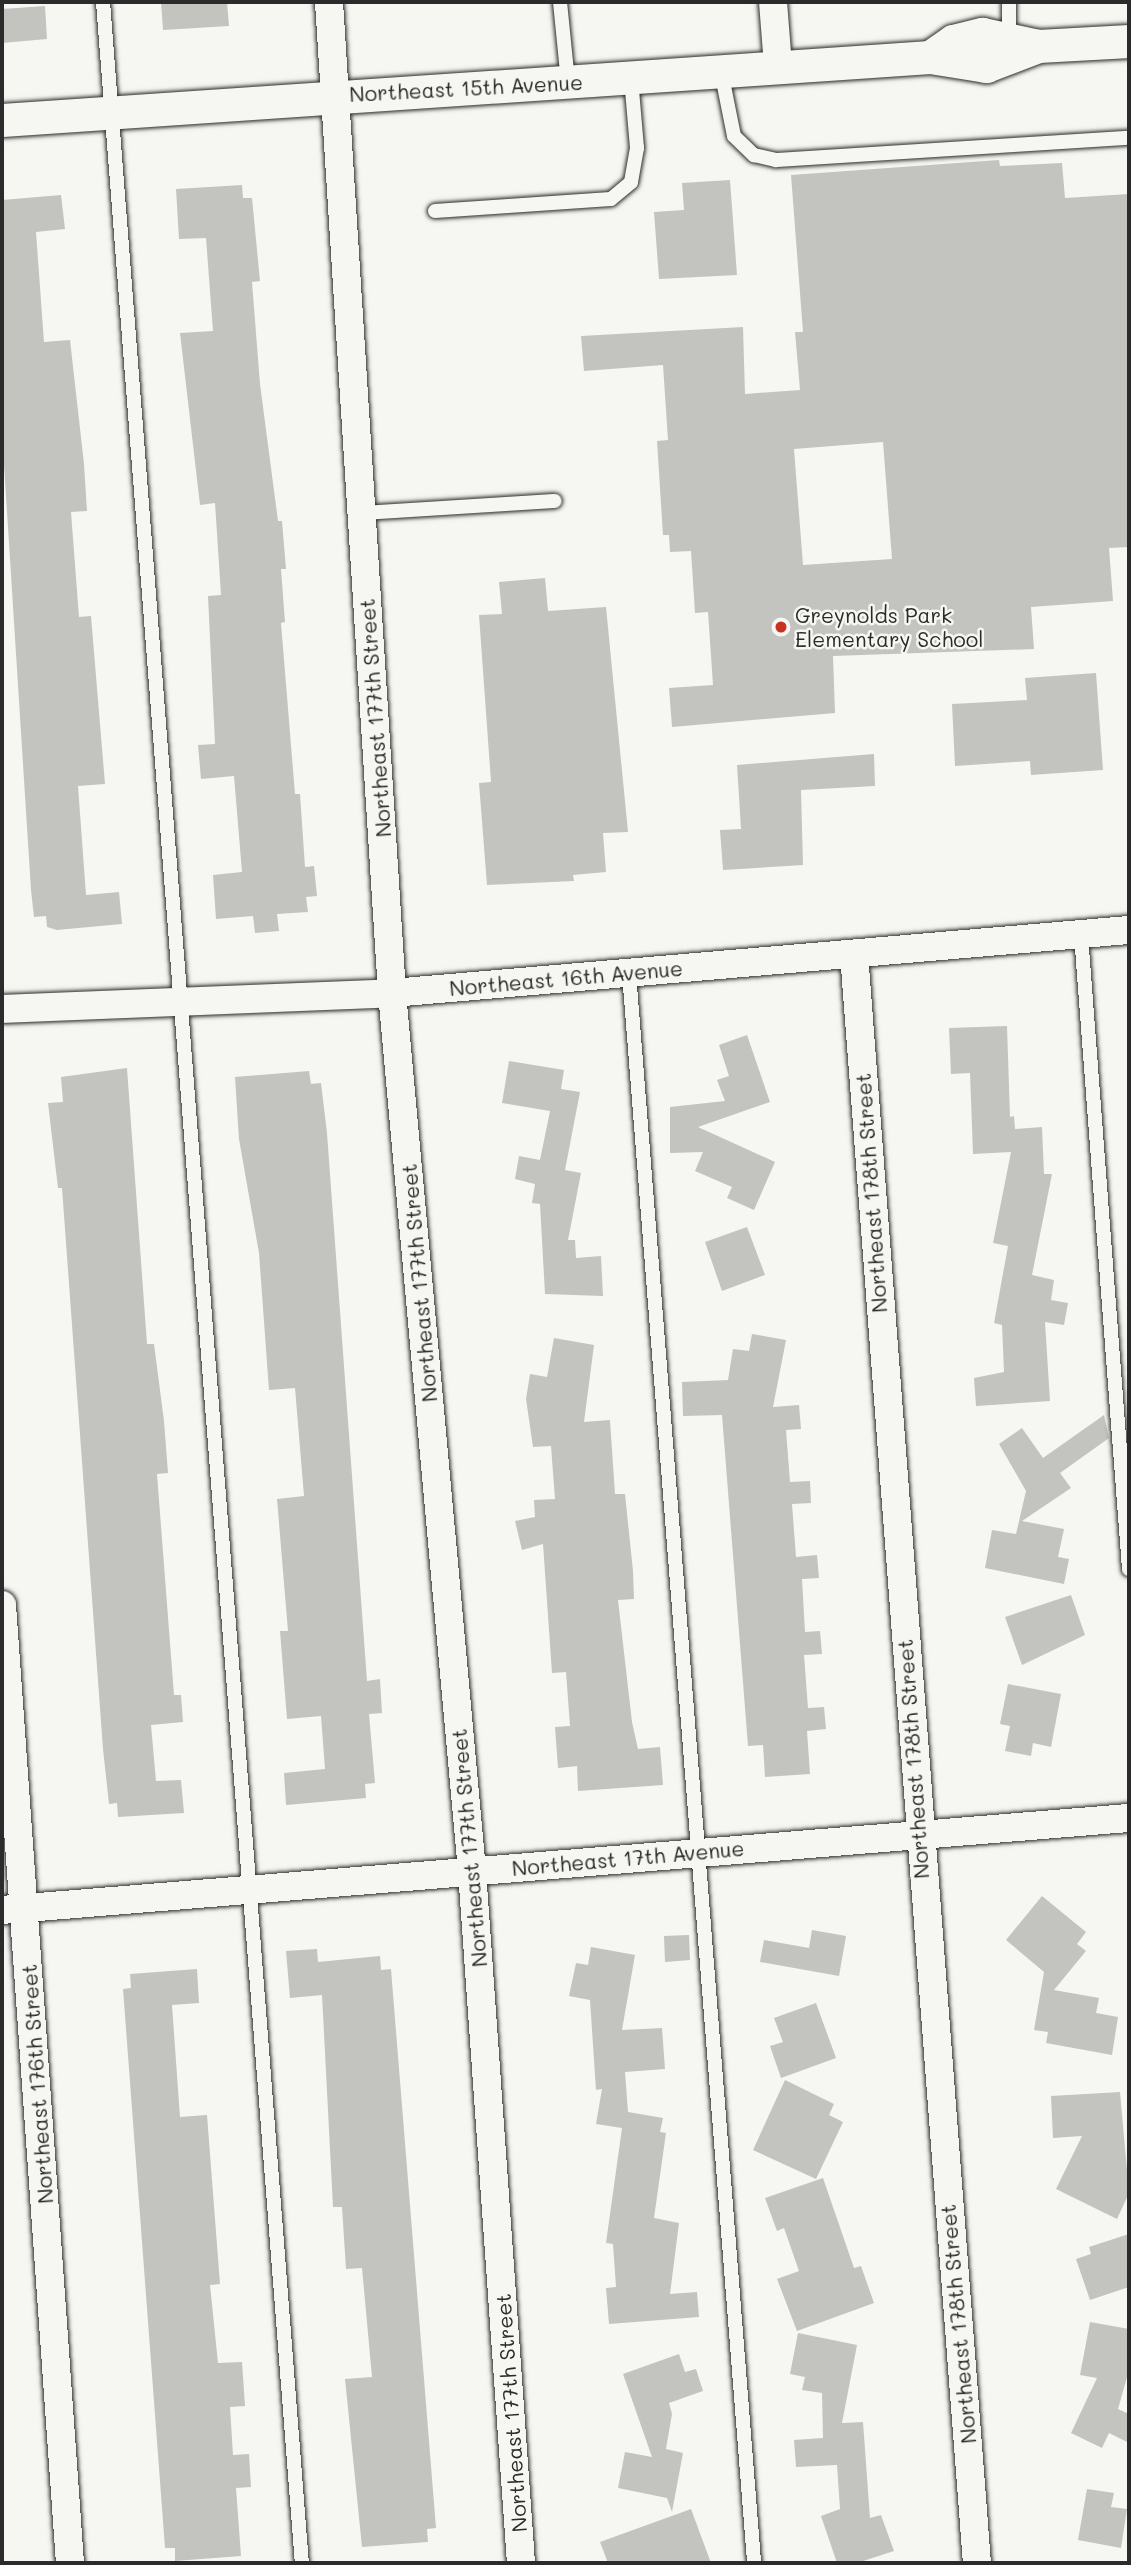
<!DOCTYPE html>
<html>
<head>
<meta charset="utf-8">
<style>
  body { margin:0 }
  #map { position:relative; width:1131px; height:2565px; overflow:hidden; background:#f6f6f2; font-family:Mali,sans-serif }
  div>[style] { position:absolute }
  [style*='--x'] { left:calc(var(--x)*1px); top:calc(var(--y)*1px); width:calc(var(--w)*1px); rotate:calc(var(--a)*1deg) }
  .building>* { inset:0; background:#c3c3c0 }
  .roads { filter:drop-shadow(0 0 2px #2b2b2b) drop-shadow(0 0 2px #2b2b2b) }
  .service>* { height:14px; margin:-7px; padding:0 7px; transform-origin:7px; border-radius:7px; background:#f6f6f2 }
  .minor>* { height:28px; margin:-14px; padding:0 14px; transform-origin:14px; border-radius:14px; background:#f6f6f2 }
  .tertiary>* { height:33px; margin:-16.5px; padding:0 16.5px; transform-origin:16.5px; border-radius:16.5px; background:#f6f6f2 }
  .dots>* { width:19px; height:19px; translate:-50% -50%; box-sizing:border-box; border:4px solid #f6f6f2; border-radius:50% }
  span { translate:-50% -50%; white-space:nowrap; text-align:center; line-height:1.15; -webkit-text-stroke:5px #f6f6f2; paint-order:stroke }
  .street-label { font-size:21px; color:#2b2b2b }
  .poi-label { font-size:21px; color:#2b2b2b }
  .left { translate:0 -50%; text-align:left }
  .frame { position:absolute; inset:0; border:4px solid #2b2b2b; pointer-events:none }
</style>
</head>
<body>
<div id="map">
  <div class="building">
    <i style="clip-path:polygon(161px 2px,227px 2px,229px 26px,163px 30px)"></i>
    <i style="clip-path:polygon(45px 6px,47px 39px,2px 43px,2px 9px)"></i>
    <i style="clip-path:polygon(evenodd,999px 160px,1000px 166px,1062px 163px,1065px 198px,1129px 194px,1129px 547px,1109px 548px,1113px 601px,1031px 607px,1034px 649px,833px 656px,835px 713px,672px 727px,669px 688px,713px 685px,708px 612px,695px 613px,691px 551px,670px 552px,669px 535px,663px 535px,657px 441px,668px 440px,663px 365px,584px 371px,581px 336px,743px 327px,745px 394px,800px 390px,795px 332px,803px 332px,791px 175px,999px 160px,883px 442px,892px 559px,803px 565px,794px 449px,883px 442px)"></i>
    <i style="clip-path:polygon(730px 180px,737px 275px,659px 279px,654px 212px,684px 210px,682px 183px)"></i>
    <i style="clip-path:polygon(242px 185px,243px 198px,252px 198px,260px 281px,252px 282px,260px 384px,278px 521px,282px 521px,286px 569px,281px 569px,285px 622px,281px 623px,295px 794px,300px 794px,305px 867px,314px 866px,317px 896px,306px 897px,308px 912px,277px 914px,279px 931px,255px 933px,253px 916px,216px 919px,213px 875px,242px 872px,234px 776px,201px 779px,198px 745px,215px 744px,208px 596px,221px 595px,215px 503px,200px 505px,180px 333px,213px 331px,206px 238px,179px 239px,176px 189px)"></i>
    <i style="clip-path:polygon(61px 195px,65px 229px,36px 232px,44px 342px,70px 340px,84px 464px,87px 511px,71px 512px,79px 617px,91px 616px,105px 784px,78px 786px,86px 895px,119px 892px,122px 924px,57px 930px,47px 927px,46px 916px,34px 917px,31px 890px,2px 433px,2px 200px)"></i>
    <i style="clip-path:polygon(545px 578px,548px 611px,606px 607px,628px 832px,603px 833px,606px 872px,573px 875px,574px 881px,487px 885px,479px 783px,491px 782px,479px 615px,502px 614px,499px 582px)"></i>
    <i style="clip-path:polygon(1096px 673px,1103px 770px,1031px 775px,1030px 761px,955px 766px,952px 704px,1027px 700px,1025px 678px)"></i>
    <i style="clip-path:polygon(874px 754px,875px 786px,801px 790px,803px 865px,723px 870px,720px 830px,741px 829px,737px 765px)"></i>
    <i style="clip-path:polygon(1007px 1026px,1010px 1117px,1014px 1116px,1015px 1129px,1042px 1127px,1044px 1174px,1052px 1174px,1032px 1275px,1054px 1280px,1051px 1300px,1068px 1303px,1064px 1325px,1045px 1322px,1050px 1401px,976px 1406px,974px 1378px,1004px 1372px,1002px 1325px,994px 1323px,1008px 1246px,993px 1243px,1011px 1152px,973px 1154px,970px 1073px,951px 1074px,949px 1028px)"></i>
    <i style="clip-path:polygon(747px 1035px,770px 1102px,698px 1127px,775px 1162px,754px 1210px,727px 1198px,732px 1187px,695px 1171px,703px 1152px,670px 1153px,670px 1107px,725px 1101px,717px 1080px,729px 1076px,719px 1045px)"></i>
    <i style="clip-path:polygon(509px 1061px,564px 1070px,561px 1089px,580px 1092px,565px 1170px,581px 1173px,568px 1240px,575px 1240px,576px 1258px,601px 1256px,603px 1296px,545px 1294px,540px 1204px,532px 1203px,535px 1184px,515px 1179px,519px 1156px,540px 1160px,550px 1111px,502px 1103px)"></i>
    <i style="clip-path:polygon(127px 1068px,147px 1344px,154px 1344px,164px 1421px,168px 1473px,157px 1474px,174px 1695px,181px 1695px,183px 1722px,151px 1725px,156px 1781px,181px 1780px,184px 1813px,118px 1817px,117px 1803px,109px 1804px,103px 1749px,62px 1188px,58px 1188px,48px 1103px,63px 1102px,61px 1077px)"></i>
    <i style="clip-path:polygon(309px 1071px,311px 1084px,321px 1083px,327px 1133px,367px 1681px,380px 1679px,382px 1713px,369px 1714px,375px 1783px,365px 1784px,366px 1798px,286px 1805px,284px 1773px,325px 1769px,321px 1716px,287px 1719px,280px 1631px,288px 1631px,277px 1499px,304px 1496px,295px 1388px,269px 1390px,259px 1253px,239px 1139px,235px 1077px)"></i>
    <i style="clip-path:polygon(747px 1227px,765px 1275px,722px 1291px,705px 1242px)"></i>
    <i style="clip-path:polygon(752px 1334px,786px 1340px,773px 1407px,799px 1405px,801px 1429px,786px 1430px,790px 1482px,810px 1481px,811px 1503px,792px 1504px,796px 1557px,817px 1555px,819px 1578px,802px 1579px,805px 1632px,820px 1631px,822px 1654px,804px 1655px,808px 1708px,824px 1707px,826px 1729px,807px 1731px,810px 1774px,765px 1777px,763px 1745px,748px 1746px,722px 1415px,683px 1416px,682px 1382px,728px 1380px,733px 1349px,749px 1351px)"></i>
    <i style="clip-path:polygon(554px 1338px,594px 1345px,584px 1422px,610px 1420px,615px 1494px,625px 1494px,633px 1571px,634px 1599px,618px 1600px,632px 1722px,638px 1749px,660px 1747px,663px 1785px,578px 1791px,577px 1766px,558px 1768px,555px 1727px,570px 1726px,566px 1672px,552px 1673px,543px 1544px,522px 1550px,515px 1521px,535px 1517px,534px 1500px,555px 1499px,551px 1446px,533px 1447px,526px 1399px,530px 1374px,547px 1377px)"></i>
    <i style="clip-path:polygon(1104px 1415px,1109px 1438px,1060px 1473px,1071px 1488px,1022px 1521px,1064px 1529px,1058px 1557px,1069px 1559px,1064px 1584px,985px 1568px,992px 1530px,1016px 1534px,1026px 1491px,999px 1444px,1022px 1428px,1043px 1458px)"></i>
    <i style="clip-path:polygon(1071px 1595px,1085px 1635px,1022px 1665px,1005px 1617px)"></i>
    <i style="clip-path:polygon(1008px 1684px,1061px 1694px,1051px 1747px,1033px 1743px,1031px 1756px,1005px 1751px,1010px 1726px,1000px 1724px)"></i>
    <i style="clip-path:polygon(1042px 1896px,1086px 1932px,1077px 1944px,1086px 1951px,1054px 1990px,1099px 1998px,1096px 2013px,1118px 2017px,1112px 2055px,1046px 2043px,1048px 2032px,1034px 2030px,1044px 1972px,1006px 1940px)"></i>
    <i style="clip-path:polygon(812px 1930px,846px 1936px,839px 1976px,760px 1962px,764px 1940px,809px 1948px)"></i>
    <i style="clip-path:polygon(689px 1935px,690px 1960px,665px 1962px,664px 1936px)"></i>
    <i style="clip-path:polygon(591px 1947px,635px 1955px,622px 2030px,662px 2028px,665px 2069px,625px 2072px,628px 2112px,663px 2118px,660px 2132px,666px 2133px,654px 2218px,679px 2223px,670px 2294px,697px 2292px,699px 2317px,609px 2324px,606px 2288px,616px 2287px,613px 2244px,606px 2243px,622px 2128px,596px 2124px,602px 2089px,596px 2090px,590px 2000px,569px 1996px,576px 1963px,588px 1965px)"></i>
    <i style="clip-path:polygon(317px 1949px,318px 1962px,380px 1956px,381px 1970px,391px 1969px,436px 2528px,427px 2529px,428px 2542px,362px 2547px,345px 2379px,372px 2377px,362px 2268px,346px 2269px,342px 2207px,333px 2207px,322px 1995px,290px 1998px,286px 1951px)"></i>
    <i style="clip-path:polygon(197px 1969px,199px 2003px,172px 2005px,180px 2117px,207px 2115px,220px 2284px,210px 2285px,218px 2363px,242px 2362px,245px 2406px,230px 2407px,233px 2455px,249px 2454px,251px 2487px,236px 2488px,241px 2556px,175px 2561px,175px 2548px,165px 2548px,123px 1989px,131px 1988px,130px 1974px)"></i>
    <i style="clip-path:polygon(816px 2003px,836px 2058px,781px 2078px,770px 2046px,783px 2042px,774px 2018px)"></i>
    <i style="clip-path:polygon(785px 2080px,834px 2104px,829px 2115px,843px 2122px,816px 2179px,753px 2150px)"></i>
    <i style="clip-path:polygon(1120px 2092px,1129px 2193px,1117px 2219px,1056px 2189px,1082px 2136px,1053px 2138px,1051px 2096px)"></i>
    <i style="clip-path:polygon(823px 2178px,854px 2268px,861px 2266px,874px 2303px,797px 2331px,777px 2279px,799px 2271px,784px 2228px,777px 2231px,765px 2198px)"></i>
    <i style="clip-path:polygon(1129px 2234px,1129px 2287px,1090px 2300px,1076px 2259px,1091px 2254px,1089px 2247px)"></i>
    <i style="clip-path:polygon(1090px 2322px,1129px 2329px,1129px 2370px,1118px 2409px,1129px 2414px,1129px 2443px,1109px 2433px,1102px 2448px,1071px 2433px,1097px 2378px,1080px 2375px)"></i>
    <i style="clip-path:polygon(798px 2333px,857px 2345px,842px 2423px,863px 2422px,870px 2518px,881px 2515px,894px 2551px,857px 2563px,837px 2563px,821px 2516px,840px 2509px,837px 2465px,796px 2467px,794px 2440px,823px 2438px,822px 2393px,802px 2390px,805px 2377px,790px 2374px)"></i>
    <i style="clip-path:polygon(679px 2354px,685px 2372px,696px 2369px,703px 2391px,669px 2403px,672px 2414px,666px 2449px,683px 2453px,672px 2512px,667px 2498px,618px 2488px,625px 2452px,652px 2457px,623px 2374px)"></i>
    <i style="clip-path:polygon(1087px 2489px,1114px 2493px,1111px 2507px,1127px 2509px,1121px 2548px,1078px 2540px)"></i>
    <i style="clip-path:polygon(691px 2509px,711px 2563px,608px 2563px,600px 2542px)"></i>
  </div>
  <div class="roads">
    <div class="service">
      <i style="--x:103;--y:2;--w:2569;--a:85.56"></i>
      <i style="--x:560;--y:2;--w:80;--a:84.3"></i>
      <i style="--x:1009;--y:40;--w:38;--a:-90"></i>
      <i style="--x:721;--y:71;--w:66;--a:78.7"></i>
      <i style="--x:734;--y:136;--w:28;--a:44"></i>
      <i style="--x:754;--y:155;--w:23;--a:13"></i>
      <i style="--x:776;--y:160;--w:354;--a:-3.6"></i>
      <i style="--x:435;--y:211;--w:176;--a:-3.9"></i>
      <i style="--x:611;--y:199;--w:26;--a:-40"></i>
      <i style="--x:631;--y:182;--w:35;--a:-80"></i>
      <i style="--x:637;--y:148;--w:70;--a:-94.9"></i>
      <i style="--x:362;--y:513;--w:193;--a:-3.6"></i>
      <i style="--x:1081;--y:935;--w:636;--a:85.67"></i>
      <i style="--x:629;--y:973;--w:1595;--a:85.5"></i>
    </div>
    <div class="minor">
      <i style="--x:329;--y:2;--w:993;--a:86.36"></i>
      <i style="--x:392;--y:993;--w:882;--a:84.79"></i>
      <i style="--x:472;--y:1871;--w:694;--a:85.95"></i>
      <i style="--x:773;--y:2;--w:64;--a:85.5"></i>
      <i style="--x:854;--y:954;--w:1614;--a:85.63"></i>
      <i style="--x:2;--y:1009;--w:390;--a:-2.3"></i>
      <i style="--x:392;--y:993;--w:740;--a:-4.89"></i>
      <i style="--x:2;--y:1605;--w:960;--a:85.94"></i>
      <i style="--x:2;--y:1910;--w:1131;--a:-4.67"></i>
    </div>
    <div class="tertiary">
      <i style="--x:930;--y:57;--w:28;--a:-35"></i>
      <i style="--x:953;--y:41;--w:30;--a:-14"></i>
      <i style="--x:982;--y:34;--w:57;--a:12.1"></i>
      <i style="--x:1038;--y:46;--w:91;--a:-3.1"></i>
      <i style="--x:2;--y:120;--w:930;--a:-3.88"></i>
      <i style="--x:930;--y:57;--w:57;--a:9.1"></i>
      <i style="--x:986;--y:66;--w:56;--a:-21"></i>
    </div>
  </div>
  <div class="dots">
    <i style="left:781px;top:627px;background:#c8321e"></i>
  </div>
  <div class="street-label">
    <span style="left:466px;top:88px;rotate:-3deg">Northeast 15th Avenue</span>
    <span style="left:375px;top:718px;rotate:-94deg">Northeast 177th Street</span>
    <span style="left:566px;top:978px;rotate:-5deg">Northeast 16th Avenue</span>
    <span style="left:871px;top:1193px;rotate:-94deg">Northeast 178th Street</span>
    <span style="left:419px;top:1283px;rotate:-95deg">Northeast 177th Street</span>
    <span style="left:913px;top:1759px;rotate:-94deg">Northeast 178th Street</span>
    <span style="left:469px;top:1848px;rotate:-95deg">Northeast 177th Street</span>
    <span style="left:628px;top:1858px;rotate:-5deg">Northeast 17th Avenue</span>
    <span style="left:37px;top:2084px;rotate:-94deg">Northeast 176th Street</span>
    <span style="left:958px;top:2324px;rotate:-95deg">Northeast 178th Street</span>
    <span style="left:511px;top:2413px;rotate:-94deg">Northeast 177th Street</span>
  </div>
  <div class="poi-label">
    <span class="left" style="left:795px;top:627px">Greynolds Park<br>Elementary School</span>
  </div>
  <div class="frame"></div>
</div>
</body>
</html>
